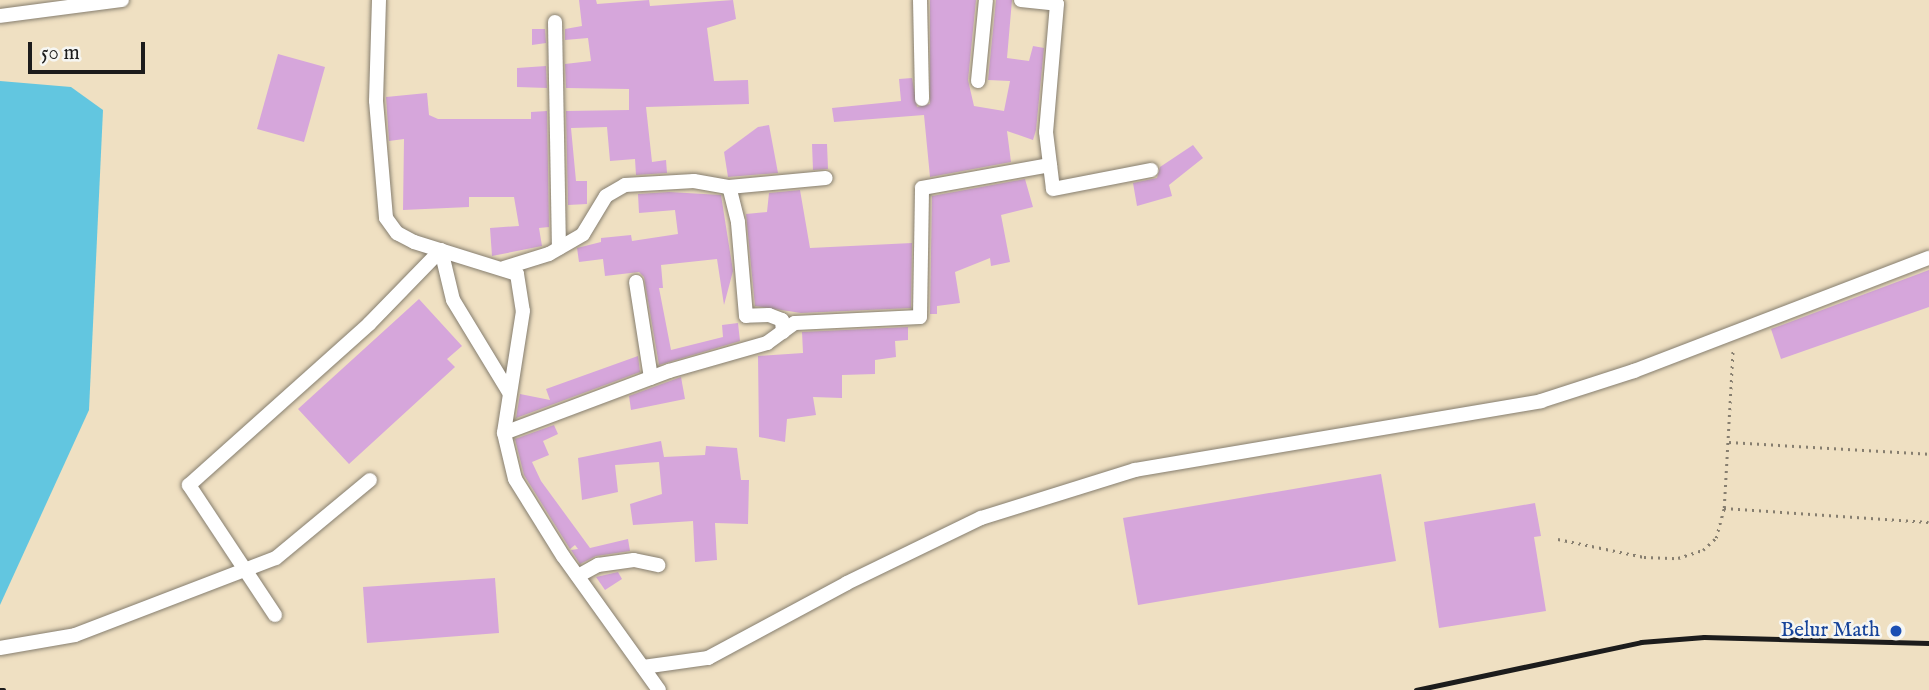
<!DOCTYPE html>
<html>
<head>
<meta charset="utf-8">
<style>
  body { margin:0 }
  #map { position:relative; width:1929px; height:690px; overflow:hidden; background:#efe0c2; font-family:"IM FELL English",serif }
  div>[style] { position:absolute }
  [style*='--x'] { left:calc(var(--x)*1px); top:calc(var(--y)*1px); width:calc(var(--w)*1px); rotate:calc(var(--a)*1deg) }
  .water>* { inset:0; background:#62c6e0 }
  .building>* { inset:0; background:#d6a6db }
  .path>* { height:2.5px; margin-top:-1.25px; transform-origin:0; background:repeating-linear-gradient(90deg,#867e6f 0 2px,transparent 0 7px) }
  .roads { filter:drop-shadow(0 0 2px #867e6f) drop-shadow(0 0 2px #867e6f) }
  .minor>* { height:14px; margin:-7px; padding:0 7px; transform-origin:7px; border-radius:7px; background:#fff }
  .rail>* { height:4.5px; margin:-2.25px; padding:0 2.25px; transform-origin:2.25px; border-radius:2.25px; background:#1c1c1c }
  .dots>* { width:19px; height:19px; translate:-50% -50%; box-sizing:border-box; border:4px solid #f6f6f2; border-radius:50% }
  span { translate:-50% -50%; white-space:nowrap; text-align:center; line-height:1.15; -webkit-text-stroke:5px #f6f6f2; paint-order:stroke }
  .transit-label { font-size:21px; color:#164399 }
  .right { translate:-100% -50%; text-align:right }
  .scale { position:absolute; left:28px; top:42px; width:117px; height:32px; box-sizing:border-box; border:4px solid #1c1c1c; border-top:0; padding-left:9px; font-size:21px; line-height:24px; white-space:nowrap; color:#1c1c1c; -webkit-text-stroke:5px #f6f6f2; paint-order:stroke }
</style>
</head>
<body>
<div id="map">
  <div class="water">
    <i style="clip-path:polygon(0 81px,71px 87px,103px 110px,89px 410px,0 605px)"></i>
  </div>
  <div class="building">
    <i style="clip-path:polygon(579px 0,596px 0,597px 4px,649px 0,650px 6px,733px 0,736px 19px,707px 28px,714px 81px,748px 80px,749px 104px,646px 107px,652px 162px,666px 160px,667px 173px,636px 175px,635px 159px,610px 161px,607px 127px,571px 128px,576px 181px,587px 181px,587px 204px,568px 205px,566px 111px,629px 110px,629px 89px,566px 88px,565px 64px,591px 61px,588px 38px,565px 40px,565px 29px,582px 26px)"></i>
    <i style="clip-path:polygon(930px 0,976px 0,968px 80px,974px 106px,1004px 111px,1010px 81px,988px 80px,996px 0,1012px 0,1007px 58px,1029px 61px,1033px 46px,1044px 48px,1036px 130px,1033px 140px,1007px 131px,1011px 162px,930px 177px,924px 115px,834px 122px,832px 108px,901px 101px,899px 79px,912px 78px,917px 107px,930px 104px)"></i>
    <i style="clip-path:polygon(532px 29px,545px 29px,546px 43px,532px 45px)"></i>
    <i style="clip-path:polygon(278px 54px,325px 67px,304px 142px,257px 129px)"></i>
    <i style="clip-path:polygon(546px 66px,547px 88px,517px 87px,517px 68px)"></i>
    <i style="clip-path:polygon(427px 93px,429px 115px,438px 119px,531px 119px,531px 112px,547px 111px,549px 227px,539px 228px,542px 246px,492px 256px,490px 228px,519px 226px,514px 197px,469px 197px,469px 207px,403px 210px,404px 139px,389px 141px,386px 97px)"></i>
    <i style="clip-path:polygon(769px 125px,778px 173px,728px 177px,724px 152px,758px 127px)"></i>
    <i style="clip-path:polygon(812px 144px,827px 144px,828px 169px,813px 170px)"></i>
    <i style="clip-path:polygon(1193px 145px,1203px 158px,1169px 185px,1172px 196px,1137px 206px,1133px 183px,1157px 178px,1160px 167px)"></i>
    <i style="clip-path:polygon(1025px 179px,1033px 207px,1001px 215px,1010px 262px,991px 266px,990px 258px,955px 272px,960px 303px,937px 306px,937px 314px,930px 314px,932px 196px)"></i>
    <i style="clip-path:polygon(800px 190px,810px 248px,912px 243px,911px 308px,801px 313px,755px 306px,746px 214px,767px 212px,769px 193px)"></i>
    <i style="clip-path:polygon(669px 192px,721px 195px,733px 271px,724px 305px,717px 259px,661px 265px,663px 288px,659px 288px,671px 350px,723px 337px,722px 325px,738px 323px,740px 341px,659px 365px,644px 277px,639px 272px,605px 276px,603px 259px,579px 262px,577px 248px,601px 242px,601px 238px,631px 235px,632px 241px,678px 234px,675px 210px,639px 213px,638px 194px)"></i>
    <i style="clip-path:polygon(1929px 270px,1929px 307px,1781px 359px,1771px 329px)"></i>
    <i style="clip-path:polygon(419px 299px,462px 346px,447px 359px,455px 367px,349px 464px,298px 409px)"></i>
    <i style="clip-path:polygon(908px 327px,908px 340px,895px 341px,896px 357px,875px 360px,875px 374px,842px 375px,842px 398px,813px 397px,816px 415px,787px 419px,785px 442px,759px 437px,758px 356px,803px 353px,802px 332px)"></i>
    <i style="clip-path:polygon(638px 356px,640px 372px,516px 418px,520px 394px,550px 400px,546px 389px)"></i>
    <i style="clip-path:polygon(681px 377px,685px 399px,631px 410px,629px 396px)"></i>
    <i style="clip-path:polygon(554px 425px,558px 434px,543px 441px,549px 455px,532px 462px,541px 481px,590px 548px,628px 539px,630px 551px,596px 556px,580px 564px,571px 550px,578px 549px,575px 545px,570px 549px,524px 475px,515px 439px)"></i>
    <i style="clip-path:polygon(661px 441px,664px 457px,705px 455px,706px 446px,737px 448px,741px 480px,749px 480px,748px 524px,715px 523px,717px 560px,695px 562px,693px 521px,633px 525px,630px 504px,662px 494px,659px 462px,615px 465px,618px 492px,582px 500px,578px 458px)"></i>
    <i style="clip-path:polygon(1381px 474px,1396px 561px,1138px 605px,1123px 518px)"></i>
    <i style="clip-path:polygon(1535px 503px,1541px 536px,1534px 537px,1546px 611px,1439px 628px,1424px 522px)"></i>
    <i style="clip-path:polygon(618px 572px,622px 579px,605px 590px,596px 577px)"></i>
    <i style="clip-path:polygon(495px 578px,499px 633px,367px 643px,363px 587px)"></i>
  </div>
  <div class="path">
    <i style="--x:1729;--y:442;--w:200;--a:3.4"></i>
    <i style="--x:1724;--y:508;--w:205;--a:3.9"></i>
    <i style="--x:1558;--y:539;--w:88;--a:11.8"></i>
    <i style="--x:1644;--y:557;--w:34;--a:2"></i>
    <i style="--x:1678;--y:558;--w:26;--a:-18"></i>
    <i style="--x:1703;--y:550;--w:18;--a:-43"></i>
    <i style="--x:1716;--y:538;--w:31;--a:-75"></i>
    <i style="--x:1724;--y:508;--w:160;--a:-86.8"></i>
  </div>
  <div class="roads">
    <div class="minor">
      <i style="--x:379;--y:0;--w:101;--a:91.7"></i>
      <i style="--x:376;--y:101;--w:117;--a:85.1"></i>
      <i style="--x:386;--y:218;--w:19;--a:54"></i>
      <i style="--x:397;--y:233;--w:19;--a:28"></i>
      <i style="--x:414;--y:242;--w:108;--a:17.3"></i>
      <i style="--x:517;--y:274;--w:37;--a:81"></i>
      <i style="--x:523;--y:311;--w:123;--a:98.9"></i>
      <i style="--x:504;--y:433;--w:47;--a:76.6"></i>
      <i style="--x:515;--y:479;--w:91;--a:58.1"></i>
      <i style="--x:563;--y:556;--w:165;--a:54.4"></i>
      <i style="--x:920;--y:0;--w:99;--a:88.8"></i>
      <i style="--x:1021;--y:0;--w:36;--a:6"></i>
      <i style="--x:1057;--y:4;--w:128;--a:94.9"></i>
      <i style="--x:1046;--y:132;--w:57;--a:83"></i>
      <i style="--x:1053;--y:189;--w:100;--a:-11"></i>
      <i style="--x:0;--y:16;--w:123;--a:-7.5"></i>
      <i style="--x:555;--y:22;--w:226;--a:89"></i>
      <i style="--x:978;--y:81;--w:81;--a:-84.4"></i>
      <i style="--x:504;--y:268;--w:47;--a:-17.3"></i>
      <i style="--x:549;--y:254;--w:39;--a:-30"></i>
      <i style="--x:583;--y:234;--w:44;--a:-58.8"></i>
      <i style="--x:606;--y:196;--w:22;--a:-30"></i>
      <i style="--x:625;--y:185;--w:69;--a:-3.3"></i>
      <i style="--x:694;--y:181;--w:36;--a:10"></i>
      <i style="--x:636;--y:282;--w:97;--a:81.1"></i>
      <i style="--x:783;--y:332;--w:12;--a:-95"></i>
      <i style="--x:782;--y:320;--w:14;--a:-159"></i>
      <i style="--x:769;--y:315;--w:23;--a:178"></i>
      <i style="--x:746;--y:316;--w:94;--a:-94.9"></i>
      <i style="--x:738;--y:222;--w:36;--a:-104"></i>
      <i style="--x:729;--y:187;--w:97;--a:-5.3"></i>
      <i style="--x:504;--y:433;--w:176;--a:-20.6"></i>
      <i style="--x:669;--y:371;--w:102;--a:-15.9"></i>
      <i style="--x:767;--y:343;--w:34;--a:-36"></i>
      <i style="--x:795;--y:323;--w:125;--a:-2.7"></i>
      <i style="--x:920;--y:317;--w:129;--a:-89.1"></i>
      <i style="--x:922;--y:188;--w:130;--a:-10.2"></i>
      <i style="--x:578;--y:576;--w:23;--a:-29"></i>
      <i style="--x:598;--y:565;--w:36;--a:-8"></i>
      <i style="--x:634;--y:560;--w:25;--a:12"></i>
      <i style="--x:275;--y:615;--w:156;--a:-123.5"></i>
      <i style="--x:189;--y:485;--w:241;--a:-41.8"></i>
      <i style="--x:369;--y:324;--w:103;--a:-45.8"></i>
      <i style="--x:441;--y:250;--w:51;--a:76.5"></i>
      <i style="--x:453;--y:300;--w:108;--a:58.7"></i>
      <i style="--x:0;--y:648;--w:76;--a:-9.8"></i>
      <i style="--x:75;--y:635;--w:215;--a:-21"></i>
      <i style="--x:276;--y:558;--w:122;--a:-39.7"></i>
      <i style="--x:643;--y:667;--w:66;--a:-7.9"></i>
      <i style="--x:708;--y:658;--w:158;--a:-28.3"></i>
      <i style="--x:847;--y:583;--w:149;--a:-25.9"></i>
      <i style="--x:981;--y:518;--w:161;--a:-17.3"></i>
      <i style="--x:1135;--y:470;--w:412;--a:-9.6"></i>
      <i style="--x:1541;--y:401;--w:98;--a:-17.9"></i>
      <i style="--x:1634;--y:371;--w:316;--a:-21"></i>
    </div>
  </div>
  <div class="rail">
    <i style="--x:0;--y:690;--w:4;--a:0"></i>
    <i style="--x:1416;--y:690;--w:230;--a:-12"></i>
    <i style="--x:1641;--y:642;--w:63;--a:-4.5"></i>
    <i style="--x:1704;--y:637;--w:225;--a:1.5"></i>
  </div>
  <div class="dots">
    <i style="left:1896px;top:631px;background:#1a4fb4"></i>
  </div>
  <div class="transit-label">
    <span class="right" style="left:1880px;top:631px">Belur Math</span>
  </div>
  <div class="scale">50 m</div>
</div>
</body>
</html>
